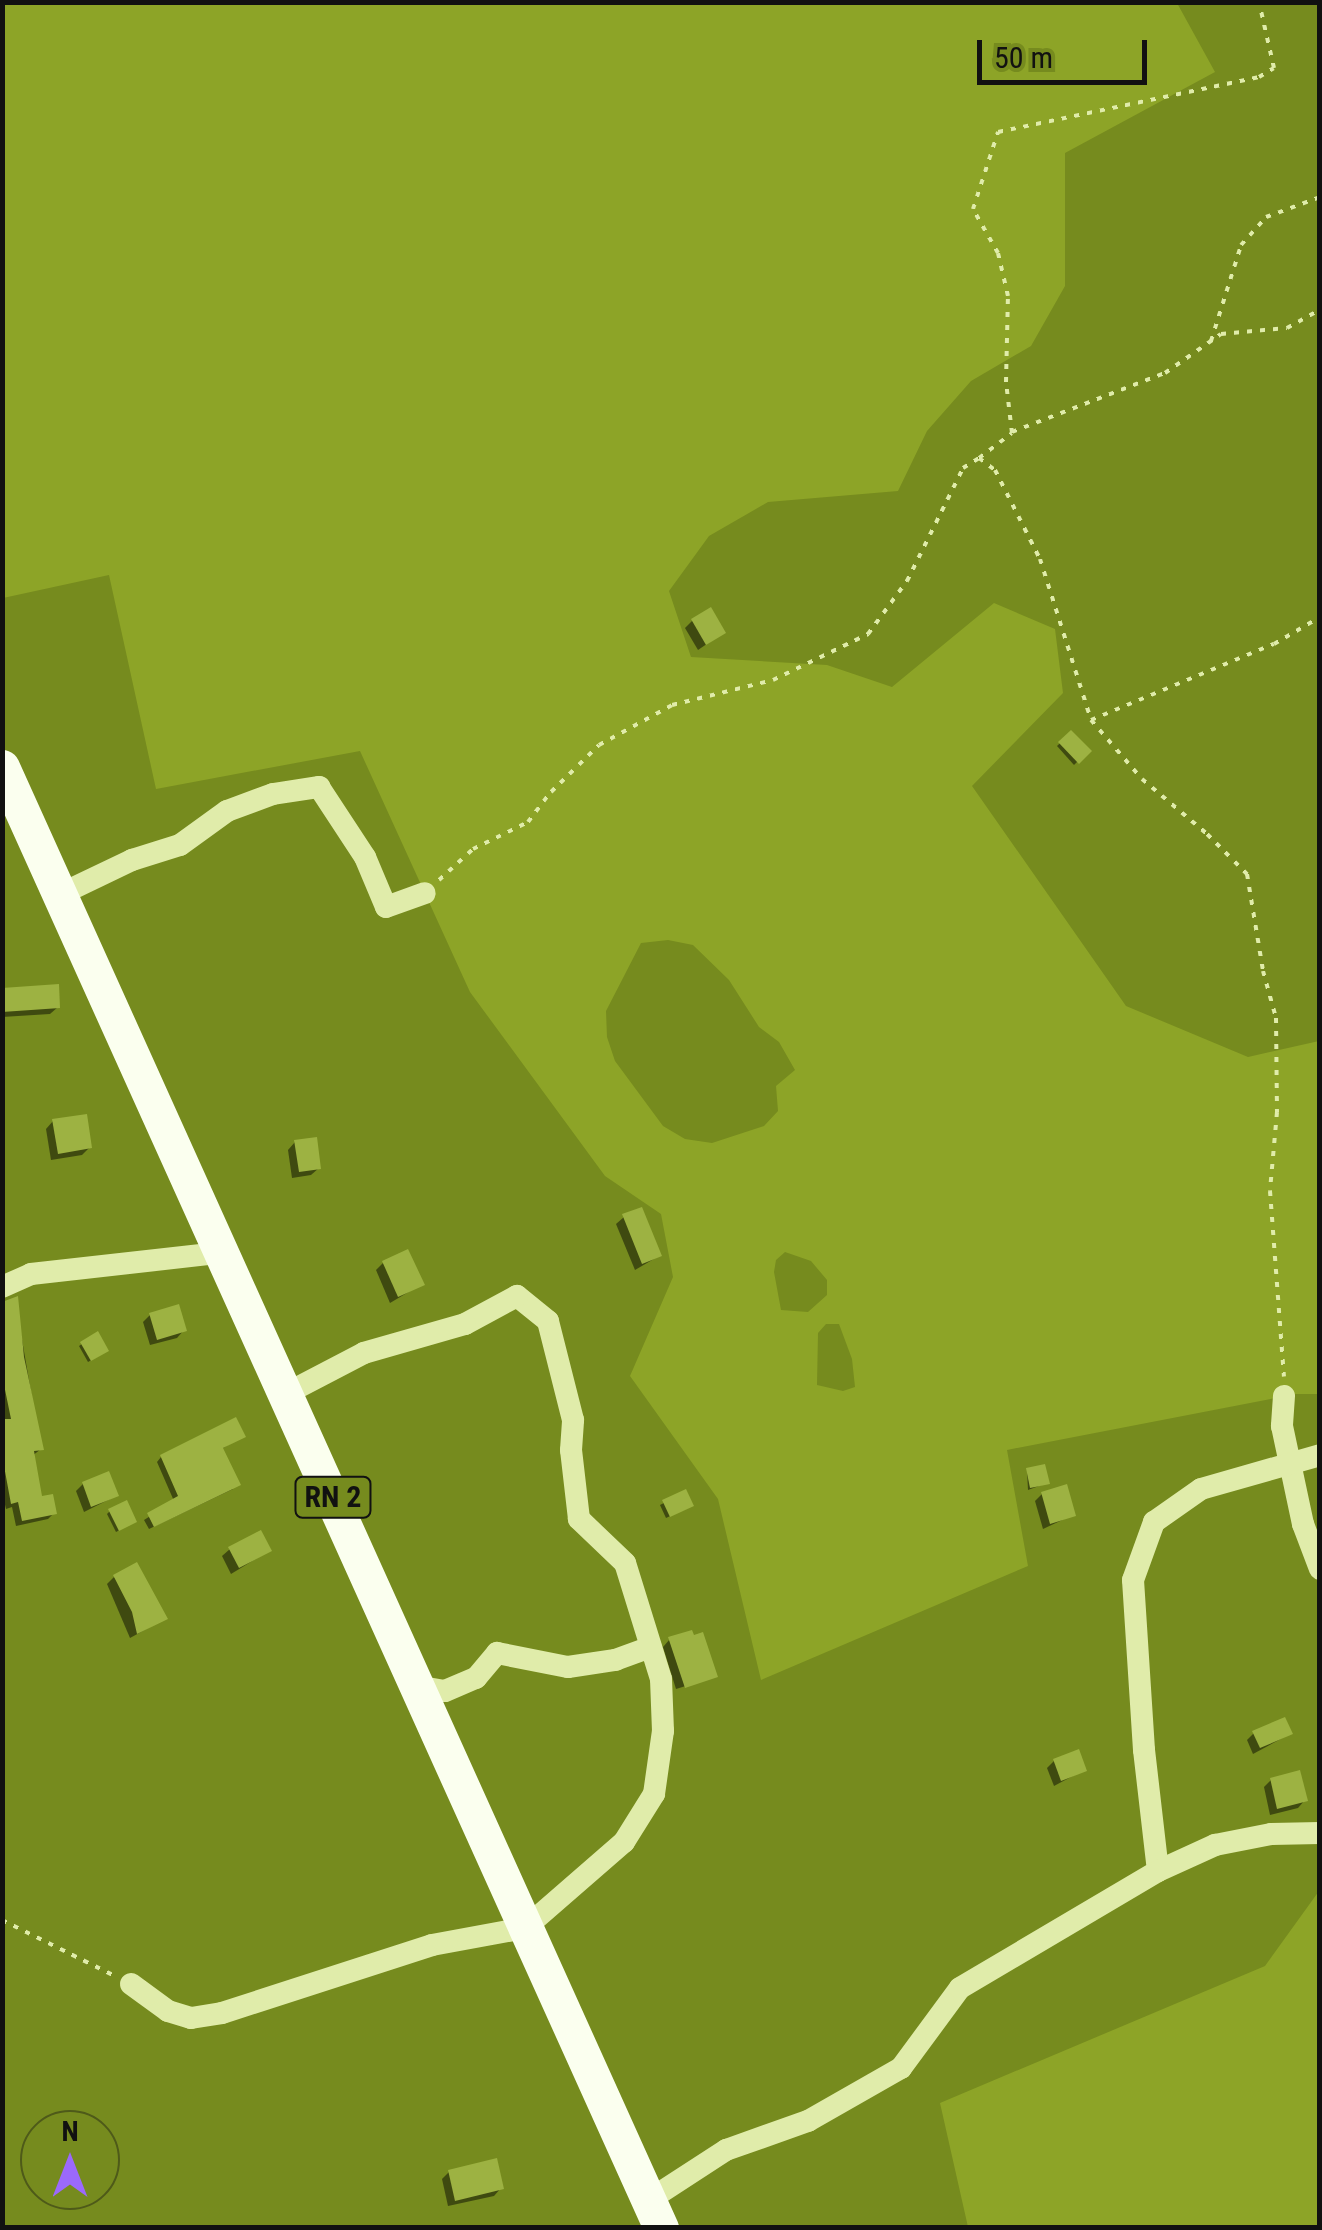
<!DOCTYPE html>
<html>
<head>
<meta charset="utf-8">
<style>
  body { margin:0 }
  #map { position:relative; width:1322px; height:2230px; overflow:hidden; background:#768b1e; font-family:"Roboto Condensed",sans-serif }
  div>[style] { position:absolute }
  [style*='--x'] { left:calc(var(--x)*1px); top:calc(var(--y)*1px); width:calc(var(--w)*1px); rotate:calc(var(--a)*1deg) }
  .green>* { inset:0; background:#8da427 }
  .shadow>* { inset:0; background:#0007 }
  .building>* { inset:0; background:#9db242 }
  .path>* { height:4px; margin-top:-2px; transform-origin:0; background:repeating-linear-gradient(90deg,#e0ecaa 0 5px,transparent 0 13px) }
  .minor>* { height:22px; margin:-11px; padding:0 11px; transform-origin:11px; border-radius:11px; background:#e0ecaa }
  .primary>* { height:35px; margin:-17.5px; padding:0 17.5px; transform-origin:17.5px; border-radius:17.5px; background:#fbffef }
  span { translate:-50% -50%; white-space:nowrap; text-align:center; line-height:1.15; -webkit-text-stroke:10px #768b1e; paint-order:stroke }
  .shield-label span { padding:2px 8px; background:#768b1e; border:2px solid; border-radius:8px; -webkit-text-stroke-width:0 }
  .shield-label { font-size:30px; color:#111; font-weight:700 }
  .frame { position:absolute; inset:0; border:5px solid #111; pointer-events:none }
  .north { position:absolute; left:20px; top:2110px; width:100px; height:100px; box-sizing:border-box; background:#768b1e; border:2px solid #4e5a19; border-radius:50%; rotate:0deg; font-size:28px; font-weight:700; line-height:40px; text-align:center; color:#111 }
  .north::after { content:''; display:block; margin:auto; width:35px; height:45px; background:#9b69fb; clip-path:polygon(50% 0,100% 100%,50% 72%,0 100%) }
  .scale { position:absolute; left:977px; top:40px; width:170px; height:45px; box-sizing:border-box; border:5px solid #111; border-top:0; padding-left:12px; font-size:30px; line-height:35px; white-space:nowrap; color:#111; -webkit-text-stroke:8px #768b1e; paint-order:stroke }
</style>
</head>
<body>
<div id="map">
  <div class="green">
    <i style="clip-path:polygon(evenodd,2px 3px,1177px 3px,1215px 72px,1065px 153px,1065px 286px,1031px 346px,971px 381px,927px 431px,898px 491px,768px 502px,709px 536px,669px 591px,691px 657px,827px 665px,892px 687px,994px 603px,1055px 629px,1063px 693px,972px 786px,1126px 1006px,1248px 1057px,1319px 1041px,1319px 1394px,1296px 1394px,1007px 1450px,1028px 1566px,761px 1680px,718px 1499px,630px 1376px,673px 1277px,661px 1214px,605px 1176px,470px 992px,360px 751px,156px 789px,109px 575px,3px 598px,2px 3px,668px 940px,693px 945px,729px 980px,759px 1027px,779px 1042px,795px 1070px,776px 1086px,778px 1111px,764px 1126px,712px 1143px,685px 1139px,663px 1126px,615px 1061px,607px 1037px,606px 1011px,641px 943px,668px 940px,2px 3px,785px 1252px,811px 1261px,827px 1280px,827px 1295px,808px 1312px,781px 1310px,774px 1272px,776px 1260px,785px 1252px,2px 3px,826px 1324px,839px 1324px,852px 1359px,855px 1387px,843px 1391px,817px 1385px,818px 1333px,826px 1324px)"></i>
    <i style="clip-path:polygon(1319px 1891px,1319px 2227px,968px 2227px,940px 2103px,1265px 1966px)"></i>
  </div>
  <div class="shadow">
    <i style="clip-path:polygon(692px 621px,723px 633px,698px 650px,685px 628px)"></i>
    <i style="clip-path:polygon(1071px 733px,1088px 751px,1074px 765px,1057px 746px)"></i>
    <i style="clip-path:polygon(2px 991px,58px 1007px,50px 1014px,2px 1017px)"></i>
    <i style="clip-path:polygon(53px 1121px,89px 1148px,82px 1155px,51px 1160px,46px 1129px)"></i>
    <i style="clip-path:polygon(295px 1142px,319px 1168px,311px 1175px,292px 1178px,288px 1150px)"></i>
    <i style="clip-path:polygon(624px 1217px,659px 1256px,635px 1270px,616px 1224px)"></i>
    <i style="clip-path:polygon(383px 1263px,422px 1284px,390px 1303px,376px 1270px)"></i>
    <i style="clip-path:polygon(16px 1305px,41px 1449px,32px 1456px,40px 1498px,54px 1513px,48px 1519px,16px 1526px,12px 1507px,6px 1509px,2px 1492px,2px 1306px)"></i>
    <i style="clip-path:polygon(150px 1315px,184px 1330px,177px 1338px,150px 1345px,143px 1322px)"></i>
    <i style="clip-path:polygon(82px 1344px,104px 1353px,88px 1362px,79px 1346px)"></i>
    <i style="clip-path:polygon(243px 1436px,220px 1450px,233px 1489px,149px 1529px,144px 1520px,174px 1501px,157px 1462px,161px 1457px)"></i>
    <i style="clip-path:polygon(1027px 1471px,1047px 1483px,1028px 1490px)"></i>
    <i style="clip-path:polygon(83px 1484px,116px 1496px,84px 1512px,76px 1491px)"></i>
    <i style="clip-path:polygon(685px 1492px,688px 1508px,666px 1518px,660px 1505px)"></i>
    <i style="clip-path:polygon(1042px 1494px,1073px 1515px,1043px 1529px,1035px 1501px)"></i>
    <i style="clip-path:polygon(110px 1511px,131px 1524px,116px 1532px,107px 1514px)"></i>
    <i style="clip-path:polygon(230px 1549px,269px 1551px,231px 1574px,222px 1556px)"></i>
    <i style="clip-path:polygon(114px 1577px,165px 1619px,130px 1638px,107px 1584px)"></i>
    <i style="clip-path:polygon(670px 1639px,715px 1677px,676px 1689px,663px 1647px)"></i>
    <i style="clip-path:polygon(1254px 1733px,1290px 1734px,1253px 1754px,1247px 1740px)"></i>
    <i style="clip-path:polygon(1054px 1761px,1084px 1770px,1054px 1786px,1047px 1768px)"></i>
    <i style="clip-path:polygon(1271px 1780px,1305px 1800px,1298px 1808px,1270px 1815px,1264px 1787px)"></i>
    <i style="clip-path:polygon(449px 2172px,501px 2188px,494px 2196px,448px 2206px,442px 2179px)"></i>
  </div>
  <div class="building">
    <i style="clip-path:polygon(711px 607px,726px 633px,706px 645px,691px 619px)"></i>
    <i style="clip-path:polygon(1071px 730px,1092px 751px,1079px 764px,1058px 742px)"></i>
    <i style="clip-path:polygon(59px 984px,60px 1008px,2px 1012px,2px 988px)"></i>
    <i style="clip-path:polygon(87px 1114px,92px 1148px,58px 1154px,52px 1119px)"></i>
    <i style="clip-path:polygon(317px 1137px,321px 1169px,299px 1172px,294px 1140px)"></i>
    <i style="clip-path:polygon(642px 1207px,662px 1256px,642px 1264px,622px 1214px)"></i>
    <i style="clip-path:polygon(408px 1249px,425px 1285px,398px 1297px,382px 1261px)"></i>
    <i style="clip-path:polygon(18px 1296px,24px 1357px,44px 1450px,34px 1451px,42px 1496px,53px 1494px,57px 1514px,22px 1521px,18px 1502px,11px 1504px,2px 1455px,2px 1419px,11px 1419px,2px 1375px,2px 1302px)"></i>
    <i style="clip-path:polygon(179px 1304px,187px 1331px,157px 1340px,149px 1313px)"></i>
    <i style="clip-path:polygon(98px 1331px,109px 1351px,91px 1361px,80px 1342px)"></i>
    <i style="clip-path:polygon(236px 1417px,246px 1437px,223px 1448px,241px 1485px,154px 1527px,147px 1513px,178px 1496px,160px 1455px)"></i>
    <i style="clip-path:polygon(1045px 1464px,1050px 1484px,1030px 1488px,1026px 1468px)"></i>
    <i style="clip-path:polygon(109px 1471px,119px 1496px,91px 1507px,82px 1482px)"></i>
    <i style="clip-path:polygon(1067px 1484px,1076px 1516px,1050px 1524px,1041px 1492px)"></i>
    <i style="clip-path:polygon(686px 1489px,694px 1506px,670px 1517px,662px 1500px)"></i>
    <i style="clip-path:polygon(127px 1500px,137px 1522px,119px 1531px,108px 1509px)"></i>
    <i style="clip-path:polygon(261px 1530px,272px 1551px,239px 1568px,228px 1547px)"></i>
    <i style="clip-path:polygon(137px 1562px,168px 1619px,137px 1634px,132px 1612px,113px 1575px)"></i>
    <i style="clip-path:polygon(692px 1630px,694px 1635px,703px 1632px,718px 1677px,685px 1688px,668px 1637px)"></i>
    <i style="clip-path:polygon(1285px 1717px,1293px 1734px,1260px 1748px,1252px 1731px)"></i>
    <i style="clip-path:polygon(1079px 1749px,1087px 1771px,1061px 1781px,1053px 1759px)"></i>
    <i style="clip-path:polygon(1300px 1770px,1308px 1801px,1277px 1809px,1270px 1778px)"></i>
    <i style="clip-path:polygon(497px 2158px,504px 2189px,455px 2201px,448px 2170px)"></i>
  </div>
  <div class="path">
    <i style="--x:1211;--y:341;--w:101;--a:-72.6"></i>
    <i style="--x:1241;--y:245;--w:38;--a:-48"></i>
    <i style="--x:1266;--y:217;--w:58;--a:-20.3"></i>
    <i style="--x:1012;--y:432;--w:164;--a:-21.1"></i>
    <i style="--x:1165;--y:373;--w:68;--a:-34.9"></i>
    <i style="--x:1221;--y:334;--w:66;--a:-5.2"></i>
    <i style="--x:1287;--y:328;--w:38;--a:-29"></i>
    <i style="--x:979;--y:458;--w:41;--a:-37.1"></i>
    <i style="--x:1012;--y:433;--w:51;--a:-96.7"></i>
    <i style="--x:1006;--y:382;--w:86;--a:-88.7"></i>
    <i style="--x:1008;--y:296;--w:44;--a:-103.1"></i>
    <i style="--x:998;--y:253;--w:51;--a:-119.6"></i>
    <i style="--x:973;--y:209;--w:81;--a:-72"></i>
    <i style="--x:998;--y:132;--w:267;--a:-11.9"></i>
    <i style="--x:1259;--y:77;--w:17;--a:-31"></i>
    <i style="--x:1274;--y:68;--w:68;--a:-102.8"></i>
    <i style="--x:1091;--y:720;--w:198;--a:-22.6"></i>
    <i style="--x:1274;--y:644;--w:53;--a:-30.4"></i>
    <i style="--x:439;--y:880;--w:46;--a:-42.4"></i>
    <i style="--x:473;--y:849;--w:61;--a:-26.1"></i>
    <i style="--x:528;--y:822;--w:38;--a:-53"></i>
    <i style="--x:551;--y:792;--w:67;--a:-44.4"></i>
    <i style="--x:599;--y:745;--w:83;--a:-28.7"></i>
    <i style="--x:672;--y:705;--w:104;--a:-13.9"></i>
    <i style="--x:773;--y:680;--w:106;--a:-25.8"></i>
    <i style="--x:868;--y:634;--w:66;--a:-53.7"></i>
    <i style="--x:907;--y:581;--w:126;--a:-63.6"></i>
    <i style="--x:963;--y:468;--w:19;--a:-32"></i>
    <i style="--x:979;--y:458;--w:20;--a:37"></i>
    <i style="--x:995;--y:470;--w:100;--a:63.2"></i>
    <i style="--x:1040;--y:559;--w:169;--a:72.4"></i>
    <i style="--x:1091;--y:720;--w:78;--a:49.2"></i>
    <i style="--x:1142;--y:779;--w:85;--a:40.2"></i>
    <i style="--x:1207;--y:834;--w:57;--a:45"></i>
    <i style="--x:1247;--y:874;--w:98;--a:80.6"></i>
    <i style="--x:1263;--y:971;--w:49;--a:74.5"></i>
    <i style="--x:1276;--y:1018;--w:94;--a:89.4"></i>
    <i style="--x:1277;--y:1112;--w:79;--a:95.1"></i>
    <i style="--x:1270;--y:1191;--w:186;--a:85.7"></i>
    <i style="--x:2;--y:1920;--w:124;--a:26.4"></i>
  </div>
  <div class="minor">
    <i style="--x:61;--y:894;--w:79;--a:-25.6"></i>
    <i style="--x:132;--y:860;--w:50;--a:-17.4"></i>
    <i style="--x:180;--y:845;--w:58;--a:-35.9"></i>
    <i style="--x:227;--y:811;--w:49;--a:-20.3"></i>
    <i style="--x:273;--y:794;--w:47;--a:-8.7"></i>
    <i style="--x:319;--y:787;--w:84;--a:56.7"></i>
    <i style="--x:365;--y:857;--w:54;--a:67.2"></i>
    <i style="--x:386;--y:907;--w:41;--a:-19.7"></i>
    <i style="--x:2;--y:1287;--w:32;--a:-24"></i>
    <i style="--x:31;--y:1274;--w:189;--a:-6.4"></i>
    <i style="--x:1284;--y:1396;--w:30;--a:94"></i>
    <i style="--x:1282;--y:1426;--w:38;--a:78"></i>
    <i style="--x:1290;--y:1463;--w:62;--a:78"></i>
    <i style="--x:1303;--y:1524;--w:48;--a:69.3"></i>
    <i style="--x:416;--y:1686;--w:29;--a:10"></i>
    <i style="--x:445;--y:1691;--w:34;--a:-23"></i>
    <i style="--x:476;--y:1678;--w:33;--a:-50"></i>
    <i style="--x:497;--y:1653;--w:72;--a:11.2"></i>
    <i style="--x:568;--y:1667;--w:48;--a:-8.5"></i>
    <i style="--x:615;--y:1660;--w:38;--a:-20"></i>
    <i style="--x:1158;--y:1871;--w:122;--a:-96.6"></i>
    <i style="--x:1144;--y:1750;--w:170;--a:-93.7"></i>
    <i style="--x:1133;--y:1580;--w:62;--a:-70.1"></i>
    <i style="--x:1154;--y:1522;--w:57;--a:-35.1"></i>
    <i style="--x:1201;--y:1489;--w:124;--a:-15.9"></i>
    <i style="--x:131;--y:1984;--w:46;--a:36.1"></i>
    <i style="--x:168;--y:2011;--w:24;--a:17"></i>
    <i style="--x:191;--y:2018;--w:31;--a:-9"></i>
    <i style="--x:222;--y:2013;--w:221;--a:-17.9"></i>
    <i style="--x:432;--y:1945;--w:95;--a:-10.4"></i>
    <i style="--x:525;--y:1928;--w:131;--a:-41"></i>
    <i style="--x:624;--y:1842;--w:57;--a:-58"></i>
    <i style="--x:654;--y:1794;--w:64;--a:-81.9"></i>
    <i style="--x:663;--y:1731;--w:52;--a:-92.2"></i>
    <i style="--x:661;--y:1679;--w:121;--a:-107.2"></i>
    <i style="--x:625;--y:1563;--w:64;--a:-136.3"></i>
    <i style="--x:579;--y:1519;--w:69;--a:-96.6"></i>
    <i style="--x:571;--y:1450;--w:30;--a:-86"></i>
    <i style="--x:573;--y:1420;--w:102;--a:-104.2"></i>
    <i style="--x:548;--y:1321;--w:40;--a:-141"></i>
    <i style="--x:517;--y:1296;--w:59;--a:151.7"></i>
    <i style="--x:465;--y:1324;--w:105;--a:164"></i>
    <i style="--x:364;--y:1353;--w:87;--a:152.5"></i>
    <i style="--x:649;--y:2200;--w:92;--a:-33"></i>
    <i style="--x:726;--y:2150;--w:87;--a:-19.5"></i>
    <i style="--x:808;--y:2121;--w:107;--a:-29.7"></i>
    <i style="--x:901;--y:2068;--w:99;--a:-53.6"></i>
    <i style="--x:960;--y:1988;--w:230;--a:-30.6"></i>
    <i style="--x:1158;--y:1871;--w:63;--a:-24.5"></i>
    <i style="--x:1215;--y:1845;--w:57;--a:-11.1"></i>
    <i style="--x:1271;--y:1834;--w:49;--a:-1.2"></i>
  </div>
  <div class="primary">
    <i style="--x:2;--y:767;--w:1603;--a:65.72"></i>
  </div>
  <div class="shield-label">
    <span style="left:333px;top:1497px">RN 2</span>
  </div>
  <div class="frame"></div>
  <div class="north">N</div>
  <div class="scale">50 m</div>
</div>
</body>
</html>
